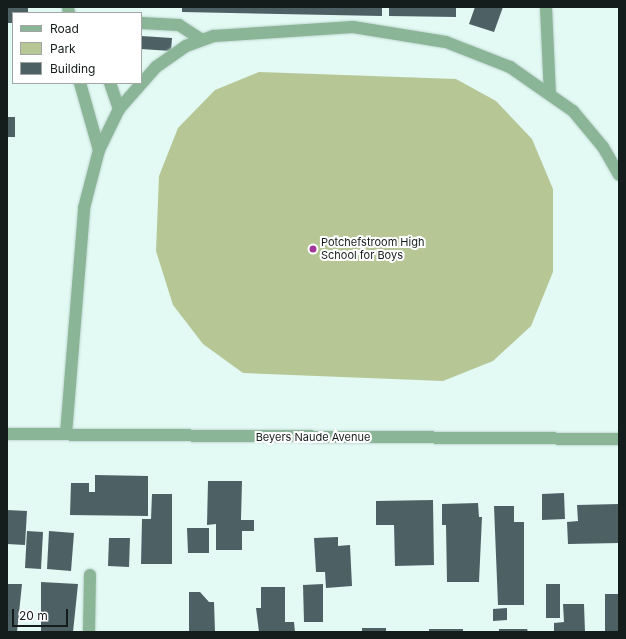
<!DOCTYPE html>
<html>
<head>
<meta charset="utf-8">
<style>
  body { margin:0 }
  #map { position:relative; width:626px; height:639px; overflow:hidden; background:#e2f9f4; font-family:Inter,sans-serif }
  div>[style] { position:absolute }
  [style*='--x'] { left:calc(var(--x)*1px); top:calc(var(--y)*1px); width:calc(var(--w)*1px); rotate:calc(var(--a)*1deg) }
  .green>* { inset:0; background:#b6c795 }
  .building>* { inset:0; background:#4d6165 }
  .roads { filter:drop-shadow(0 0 1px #c1d6d1) drop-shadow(0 0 1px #c1d6d1) }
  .minor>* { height:12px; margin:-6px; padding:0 6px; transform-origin:6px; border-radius:6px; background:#8ab596 }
  .dots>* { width:11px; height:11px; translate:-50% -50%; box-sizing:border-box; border:2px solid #fff; border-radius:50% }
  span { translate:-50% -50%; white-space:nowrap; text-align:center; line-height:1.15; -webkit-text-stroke:4px #fff; paint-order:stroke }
  .poi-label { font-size:11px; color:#151d1c }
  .left { translate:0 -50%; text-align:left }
  .street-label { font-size:11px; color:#151d1c }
  .frame { position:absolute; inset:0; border:8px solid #151d1c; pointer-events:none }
  .legend { position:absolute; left:12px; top:12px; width:130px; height:72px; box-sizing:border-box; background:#fff; border:1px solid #a1a5a4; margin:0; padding:5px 7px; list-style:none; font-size:12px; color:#151d1c }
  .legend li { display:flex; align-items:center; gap:8px; height:20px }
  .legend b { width:20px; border:1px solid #a1a5a4 }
  .scale { position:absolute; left:12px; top:609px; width:56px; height:18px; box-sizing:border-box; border:2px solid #151d1c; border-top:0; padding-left:5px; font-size:12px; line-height:14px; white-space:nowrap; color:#151d1c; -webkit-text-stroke:3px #fff; paint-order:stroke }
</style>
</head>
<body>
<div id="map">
  <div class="green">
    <i style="clip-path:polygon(259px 72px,456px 79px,496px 101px,532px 139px,553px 189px,553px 272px,531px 326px,493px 361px,443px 381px,243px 373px,203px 344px,173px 305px,156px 251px,159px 176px,178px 128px,215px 90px)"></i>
  </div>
  <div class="building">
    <i style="clip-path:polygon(7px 7px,28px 7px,28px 13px,13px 13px,13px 23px,7px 23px)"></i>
    <i style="clip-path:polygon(182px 7px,382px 7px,382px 16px,182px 12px)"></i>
    <i style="clip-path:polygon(389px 7px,456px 7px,456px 17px,389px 16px)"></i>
    <i style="clip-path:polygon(475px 7px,503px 7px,494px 32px,469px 24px)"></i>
    <i style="clip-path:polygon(141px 36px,172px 38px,171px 51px,141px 49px)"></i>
    <i style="clip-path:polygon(7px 117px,15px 117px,15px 137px,7px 137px)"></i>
    <i style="clip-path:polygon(95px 475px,148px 476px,148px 516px,70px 515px,71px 483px,89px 483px,89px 492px,95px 492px)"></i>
    <i style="clip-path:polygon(208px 481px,242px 481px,241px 520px,254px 520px,254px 531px,242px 531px,242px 550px,216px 550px,216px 524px,207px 525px)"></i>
    <i style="clip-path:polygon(564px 493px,565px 519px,542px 520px,542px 494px)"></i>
    <i style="clip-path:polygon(152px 494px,172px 494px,172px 564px,141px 564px,142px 519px,151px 519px)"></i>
    <i style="clip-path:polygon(433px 500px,434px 565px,395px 566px,394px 525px,376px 525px,376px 501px)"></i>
    <i style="clip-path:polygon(478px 503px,479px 517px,482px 517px,479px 582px,447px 582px,446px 525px,442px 525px,442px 504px)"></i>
    <i style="clip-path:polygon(619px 504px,619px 543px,568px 544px,567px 522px,578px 521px,577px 505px)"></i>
    <i style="clip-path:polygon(494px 506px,514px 506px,514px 522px,524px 522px,524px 605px,498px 605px)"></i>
    <i style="clip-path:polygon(7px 510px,27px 511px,25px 545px,7px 544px)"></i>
    <i style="clip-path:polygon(187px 528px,209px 528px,209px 553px,188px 553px)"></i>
    <i style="clip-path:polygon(27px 531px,43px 532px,41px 569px,25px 568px)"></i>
    <i style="clip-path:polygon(49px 531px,74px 533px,71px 571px,47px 569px)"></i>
    <i style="clip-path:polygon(338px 537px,338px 546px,350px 545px,352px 586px,326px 588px,325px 572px,316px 572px,314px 538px)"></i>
    <i style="clip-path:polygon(109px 538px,130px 538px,129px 567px,108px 566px)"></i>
    <i style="clip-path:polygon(41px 582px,78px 584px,73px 632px,41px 632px)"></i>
    <i style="clip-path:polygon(7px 584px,22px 584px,17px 632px,7px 632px)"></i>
    <i style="clip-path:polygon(323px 584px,323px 622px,304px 622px,303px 585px)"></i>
    <i style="clip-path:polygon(546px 584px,560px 584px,560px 618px,546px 618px)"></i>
    <i style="clip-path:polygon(261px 587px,285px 587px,285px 622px,294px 622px,295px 632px,259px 632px,256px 608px,261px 608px)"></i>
    <i style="clip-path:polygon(189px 592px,200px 592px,209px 602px,214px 602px,215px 632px,189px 632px)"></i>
    <i style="clip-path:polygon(605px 594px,619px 594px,619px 632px,605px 632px)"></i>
    <i style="clip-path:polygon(563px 604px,584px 604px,585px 632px,554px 632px,554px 623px,564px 622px)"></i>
    <i style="clip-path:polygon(507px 608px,507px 620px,493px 621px,493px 609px)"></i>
    <i style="clip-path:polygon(362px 628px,386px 628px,386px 632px,362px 632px)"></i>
    <i style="clip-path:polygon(429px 629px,463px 629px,463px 632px,429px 632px)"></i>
    <i style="clip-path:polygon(499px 629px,527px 629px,528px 632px,499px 632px)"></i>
  </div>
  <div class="roads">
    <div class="minor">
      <i style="--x:68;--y:7;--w:6;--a:81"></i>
      <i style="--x:546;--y:7;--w:87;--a:87.4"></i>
      <i style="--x:141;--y:23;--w:38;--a:3"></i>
      <i style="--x:179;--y:25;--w:27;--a:33"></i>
      <i style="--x:80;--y:83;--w:70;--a:74.2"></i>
      <i style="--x:110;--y:83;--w:28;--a:71"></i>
      <i style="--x:7;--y:434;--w:612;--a:0.47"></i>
      <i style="--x:66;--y:434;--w:227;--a:-85.4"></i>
      <i style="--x:84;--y:208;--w:60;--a:-75.5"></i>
      <i style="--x:99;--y:150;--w:46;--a:-64"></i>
      <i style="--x:119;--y:109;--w:56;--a:-48.6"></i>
      <i style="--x:156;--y:67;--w:37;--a:-35"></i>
      <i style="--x:186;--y:46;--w:30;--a:-20"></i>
      <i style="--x:214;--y:36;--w:139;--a:-3.7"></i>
      <i style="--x:353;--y:27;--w:94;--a:9.2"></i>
      <i style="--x:446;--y:42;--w:69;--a:21.3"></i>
      <i style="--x:510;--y:67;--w:77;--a:34.9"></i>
      <i style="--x:573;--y:111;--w:47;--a:50.2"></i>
      <i style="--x:603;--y:147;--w:32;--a:60"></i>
      <i style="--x:89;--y:632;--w:57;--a:-89"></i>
    </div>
  </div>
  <div class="dots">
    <i style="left:313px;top:249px;background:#a13798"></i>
  </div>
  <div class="poi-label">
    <span class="left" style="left:321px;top:249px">Potchefstroom High<br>School for Boys</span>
  </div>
  <div class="street-label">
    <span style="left:313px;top:437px">Beyers Naude Avenue</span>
  </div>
  <div class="frame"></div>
  <ul class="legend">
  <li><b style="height:5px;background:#8ab596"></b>Road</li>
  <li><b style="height:11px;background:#b6c795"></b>Park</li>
  <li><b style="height:11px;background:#4d6165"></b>Building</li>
  </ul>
  <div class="scale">20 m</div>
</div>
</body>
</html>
